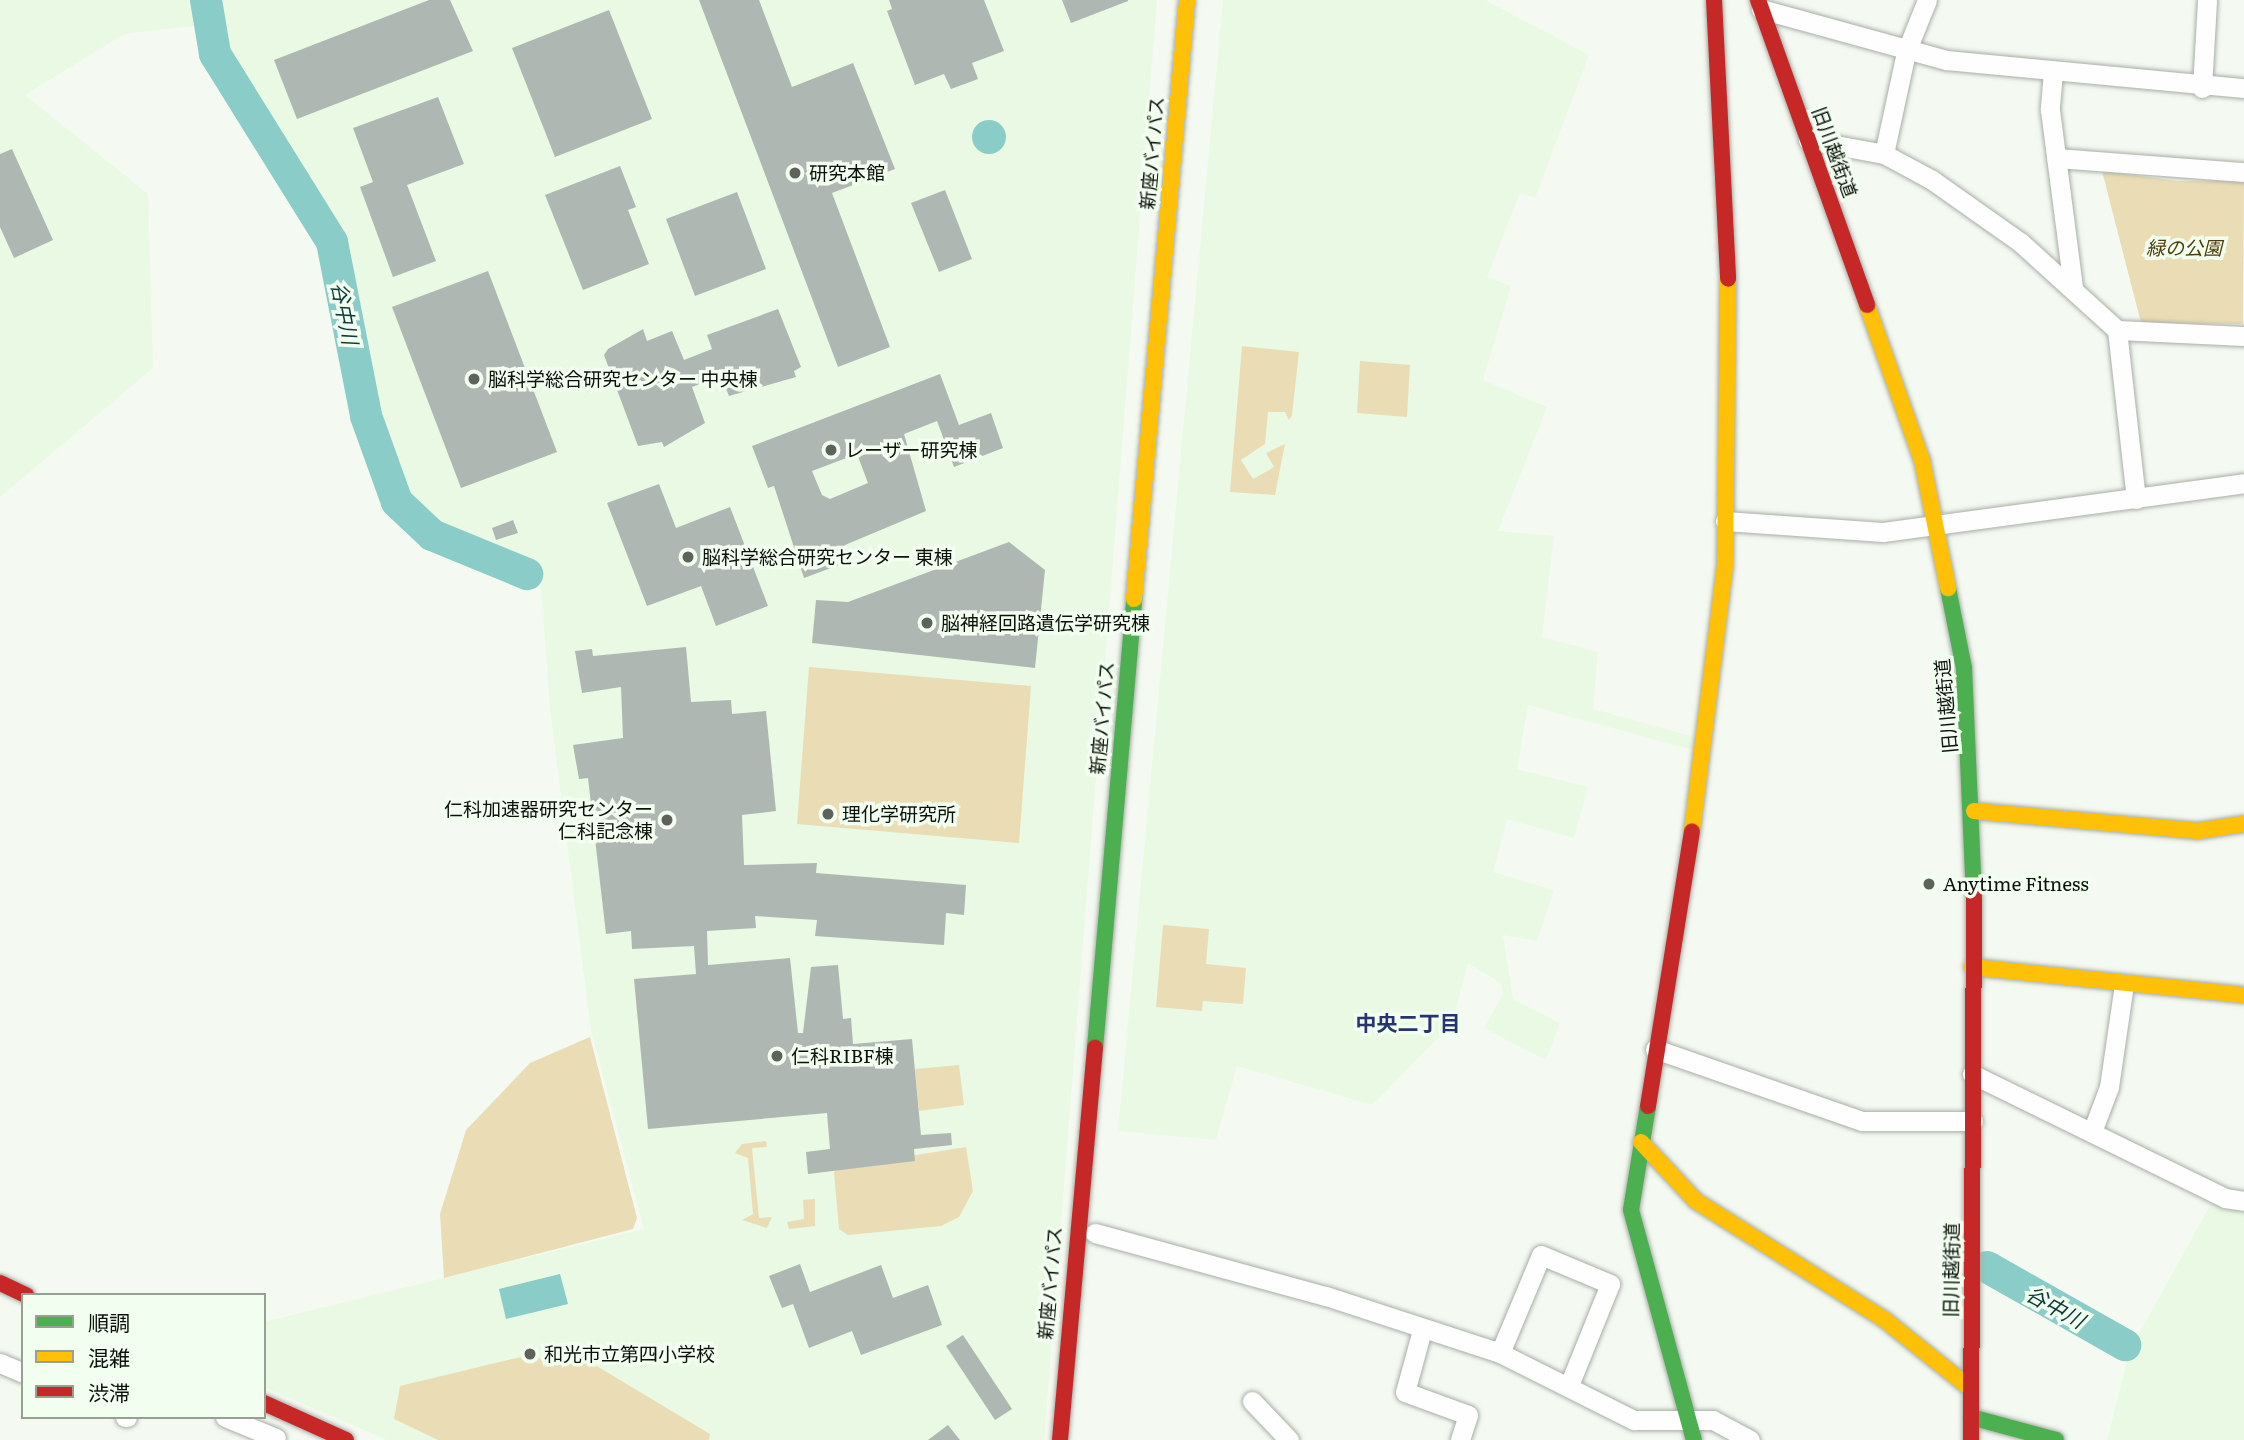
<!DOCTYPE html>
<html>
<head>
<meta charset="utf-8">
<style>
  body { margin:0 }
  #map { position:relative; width:2244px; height:1440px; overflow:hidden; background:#f4faf2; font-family:Literata,"Noto Sans JP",serif }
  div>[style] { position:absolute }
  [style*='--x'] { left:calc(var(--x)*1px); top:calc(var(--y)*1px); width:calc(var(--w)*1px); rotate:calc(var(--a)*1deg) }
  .built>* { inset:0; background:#e9f9e4 }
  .green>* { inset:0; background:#eaddb6 }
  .water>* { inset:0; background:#8accc7 }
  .round { border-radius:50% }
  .river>* { height:32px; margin:-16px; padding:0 16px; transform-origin:16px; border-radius:16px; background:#8accc7 }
  .building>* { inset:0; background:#aeb7b1 }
  .roads { filter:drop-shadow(0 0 2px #a8aea6) drop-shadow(0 0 2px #a8aea6) }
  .street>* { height:19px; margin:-9.5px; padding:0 9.5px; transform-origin:9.5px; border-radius:9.5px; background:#fdfefd }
  .fast>* { height:16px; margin:-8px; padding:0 8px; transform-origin:8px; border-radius:8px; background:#4caf50 }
  .slow>* { height:16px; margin:-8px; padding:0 8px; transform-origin:8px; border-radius:8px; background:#ffc107 }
  .jam>* { height:16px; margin:-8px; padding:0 8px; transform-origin:8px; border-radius:8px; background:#c62828 }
  .dots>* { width:19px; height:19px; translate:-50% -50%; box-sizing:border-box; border:4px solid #f2feef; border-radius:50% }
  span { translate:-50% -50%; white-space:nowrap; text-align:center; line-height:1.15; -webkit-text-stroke:7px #f2feef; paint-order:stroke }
  .street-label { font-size:19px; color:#0b1209 }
  .poi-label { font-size:19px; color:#0b1209 }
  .left { translate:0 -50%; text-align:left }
  .right { translate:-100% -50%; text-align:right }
  .park-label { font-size:19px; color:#4e3b06; font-style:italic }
  .water-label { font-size:21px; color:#0d3937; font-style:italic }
  .neighbourhood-label { font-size:21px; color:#26356d; font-weight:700 }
  .legend { position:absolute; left:21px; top:1293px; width:245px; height:126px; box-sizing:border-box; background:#f2feef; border:2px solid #96a093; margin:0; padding:9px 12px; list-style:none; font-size:21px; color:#0b1209 }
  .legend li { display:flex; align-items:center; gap:14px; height:35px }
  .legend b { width:35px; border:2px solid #96a093 }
</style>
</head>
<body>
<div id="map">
  <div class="built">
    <i style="clip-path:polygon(0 0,1157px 0,1044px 1440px,387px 1440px,264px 1387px,264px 1322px,644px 1229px,591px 1030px,550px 709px,540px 574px,439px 537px,403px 496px,387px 460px,318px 201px,202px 25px,124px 34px,25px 95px,148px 194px,153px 368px,0 497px)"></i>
    <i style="clip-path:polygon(1223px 0,1485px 0,1589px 55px,1535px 198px,1520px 193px,1487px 277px,1511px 286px,1483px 380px,1547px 407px,1498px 531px,1554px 536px,1542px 637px,1598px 652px,1593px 709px,1695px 737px,1693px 750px,1528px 705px,1517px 769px,1588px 787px,1574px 838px,1507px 819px,1493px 872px,1554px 890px,1537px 941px,1503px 935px,1513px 999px,1560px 1023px,1546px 1060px,1484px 1028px,1503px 994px,1501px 983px,1468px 963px,1452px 1024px,1372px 1105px,1237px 1066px,1216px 1140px,1118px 1131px)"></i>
    <i style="clip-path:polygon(2212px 1202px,2244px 1208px,2244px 1440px,2107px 1440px,2130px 1350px)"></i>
  </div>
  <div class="green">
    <i style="clip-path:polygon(2102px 171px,2178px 181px,2244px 181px,2243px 324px,2141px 323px)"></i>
    <i style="clip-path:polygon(1242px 346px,1299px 352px,1292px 415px,1289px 420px,1285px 412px,1268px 412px,1265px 444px,1241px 460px,1253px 479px,1274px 467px,1266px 453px,1285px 444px,1275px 495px,1230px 492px)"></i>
    <i style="clip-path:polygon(1360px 361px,1410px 365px,1407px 417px,1357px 413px)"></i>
    <i style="clip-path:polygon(809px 667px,1031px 686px,1019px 843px,797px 824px)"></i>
    <i style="clip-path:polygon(1163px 925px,1209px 929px,1206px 964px,1246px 968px,1243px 1004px,1203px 1001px,1202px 1011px,1156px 1007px)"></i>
    <i style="clip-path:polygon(590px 1037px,637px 1218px,633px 1229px,444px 1278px,440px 1214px,466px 1130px,530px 1063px)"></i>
    <i style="clip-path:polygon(959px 1065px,964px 1105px,919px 1111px,915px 1069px)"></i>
    <i style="clip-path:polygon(766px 1141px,767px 1147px,752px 1148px,759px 1218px,772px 1217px,767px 1228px,742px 1220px,753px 1214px,748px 1158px,735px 1153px,742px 1144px)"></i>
    <i style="clip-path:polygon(966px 1147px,973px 1191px,959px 1217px,941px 1226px,848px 1235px,839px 1229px,834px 1172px,841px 1167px)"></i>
    <i style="clip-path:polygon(815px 1199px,815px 1226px,789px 1229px,787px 1222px,804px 1219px,803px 1200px)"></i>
    <i style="clip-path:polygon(525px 1356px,590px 1362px,710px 1434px,709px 1440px,438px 1440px,394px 1419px,400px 1386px)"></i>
  </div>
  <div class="water">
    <i class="round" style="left:972px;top:120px;width:34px;height:34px"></i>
    <i style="clip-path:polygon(560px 1274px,568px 1304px,506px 1319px,499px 1289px)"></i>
  </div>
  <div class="river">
    <i style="--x:206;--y:0;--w:55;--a:80.5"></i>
    <i style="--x:215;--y:54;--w:221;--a:58.1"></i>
    <i style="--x:332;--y:242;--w:177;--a:78.9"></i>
    <i style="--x:366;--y:416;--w:91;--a:70.2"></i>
    <i style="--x:397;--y:502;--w:48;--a:43.3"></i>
    <i style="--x:432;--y:535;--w:103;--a:22.3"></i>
    <i style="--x:1987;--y:1267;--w:159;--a:29.5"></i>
  </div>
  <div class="building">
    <i style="clip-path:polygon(429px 0,450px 0,473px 51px,297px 119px,274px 60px)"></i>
    <i style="clip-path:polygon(699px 0,759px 0,792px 87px,853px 63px,895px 169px,832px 193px,890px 347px,838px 367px)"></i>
    <i style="clip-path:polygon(889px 0,984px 0,1004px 51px,972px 63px,978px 79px,970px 82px,951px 89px,944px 74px,915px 85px,887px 11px,892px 9px)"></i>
    <i style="clip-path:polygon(1062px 0,1128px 0,1128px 1px,1071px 23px)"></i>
    <i style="clip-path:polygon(609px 10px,652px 119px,555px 157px,512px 48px)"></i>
    <i style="clip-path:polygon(438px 97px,464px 164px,407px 185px,436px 261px,393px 277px,360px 187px,373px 182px,353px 128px)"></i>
    <i style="clip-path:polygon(12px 149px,53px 240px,14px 258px,0 227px,0 154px)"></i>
    <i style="clip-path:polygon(620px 166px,636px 207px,628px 210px,649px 264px,583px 290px,545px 195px)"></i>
    <i style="clip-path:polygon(945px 190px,972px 259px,939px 272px,911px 203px)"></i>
    <i style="clip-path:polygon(737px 192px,766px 269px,695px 296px,666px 219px)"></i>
    <i style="clip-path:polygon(488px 271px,557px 452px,461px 488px,392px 307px)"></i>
    <i style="clip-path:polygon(778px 309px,801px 367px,794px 371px,796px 377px,729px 396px,721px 376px,692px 387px,705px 423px,664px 447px,662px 442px,638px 446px,604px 355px,608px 349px,643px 329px,647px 341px,672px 331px,684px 360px,712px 349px,707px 335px)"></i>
    <i style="clip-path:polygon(evenodd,940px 374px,959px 425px,991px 413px,1003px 448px,954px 467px,937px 421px,904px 434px,926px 511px,845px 545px,847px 562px,804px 578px,774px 486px,768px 488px,752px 446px,940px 374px,857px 454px,868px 483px,830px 499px,822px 495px,812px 471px,857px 454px)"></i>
    <i style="clip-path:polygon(659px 484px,676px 528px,730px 507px,768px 606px,716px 626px,701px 586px,647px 606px,607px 503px)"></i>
    <i style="clip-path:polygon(513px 520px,518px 533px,496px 540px,492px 528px)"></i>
    <i style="clip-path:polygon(1009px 542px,1045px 570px,1035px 668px,812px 643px,816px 600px,848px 602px)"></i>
    <i style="clip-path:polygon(686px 647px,691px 702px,731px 700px,732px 714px,766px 711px,776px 811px,742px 815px,744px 865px,817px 863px,816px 873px,966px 885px,964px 915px,946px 913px,944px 945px,815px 936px,817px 920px,755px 916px,756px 928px,707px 931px,708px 965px,790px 958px,798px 1033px,803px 1033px,811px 967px,838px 965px,843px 1019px,851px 1018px,853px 1044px,912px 1039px,921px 1135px,951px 1133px,952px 1145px,914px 1149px,915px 1161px,808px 1174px,806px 1152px,830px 1149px,827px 1113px,648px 1129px,634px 979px,696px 974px,694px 946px,632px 949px,631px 931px,606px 934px,588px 778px,579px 779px,573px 745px,623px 738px,621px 687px,582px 693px,575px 651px,592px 649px,593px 656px)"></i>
    <i style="clip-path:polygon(800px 1264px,810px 1292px,881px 1265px,893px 1298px,928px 1285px,942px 1325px,861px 1355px,852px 1331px,809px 1348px,793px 1304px,782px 1308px,769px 1276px)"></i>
    <i style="clip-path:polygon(963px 1335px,1012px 1409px,995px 1420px,946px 1346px)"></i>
    <i style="clip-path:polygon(948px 1425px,960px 1440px,928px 1440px)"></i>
  </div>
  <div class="roads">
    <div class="street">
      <i style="--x:1761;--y:9;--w:192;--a:15.4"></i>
      <i style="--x:1946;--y:60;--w:299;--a:5.4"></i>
      <i style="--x:2053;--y:72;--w:38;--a:95"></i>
      <i style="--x:2050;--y:110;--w:179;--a:82.6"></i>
      <i style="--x:2202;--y:88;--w:88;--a:-86.7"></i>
      <i style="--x:1808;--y:140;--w:77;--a:10.4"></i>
      <i style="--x:1884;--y:154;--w:55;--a:28.4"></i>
      <i style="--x:1932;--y:180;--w:108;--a:35.2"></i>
      <i style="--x:2020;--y:242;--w:131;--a:42.2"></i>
      <i style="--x:2117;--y:330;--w:127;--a:2.7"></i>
      <i style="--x:1884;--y:154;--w:104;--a:-77.8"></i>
      <i style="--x:1906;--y:52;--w:56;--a:-68"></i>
      <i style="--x:2056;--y:158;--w:189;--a:4.3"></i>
      <i style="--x:2117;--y:330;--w:170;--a:83.6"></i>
      <i style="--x:1725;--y:521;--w:158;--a:4"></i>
      <i style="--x:1883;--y:532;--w:364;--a:-7.7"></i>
      <i style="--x:1655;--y:1049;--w:219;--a:19.2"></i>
      <i style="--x:1862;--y:1121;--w:111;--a:0"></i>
      <i style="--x:1972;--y:1074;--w:282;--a:26.1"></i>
      <i style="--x:2225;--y:1198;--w:19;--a:9"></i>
      <i style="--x:2092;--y:1132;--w:48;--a:-69.3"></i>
      <i style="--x:2109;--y:1087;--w:104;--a:-81.7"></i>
      <i style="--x:1095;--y:1233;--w:239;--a:15.3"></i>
      <i style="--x:1326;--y:1296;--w:183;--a:18.1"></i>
      <i style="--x:1500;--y:1353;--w:150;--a:26.6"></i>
      <i style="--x:1634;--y:1420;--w:79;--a:0"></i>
      <i style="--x:1713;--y:1420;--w:42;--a:28.4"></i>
      <i style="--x:1422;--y:1330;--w:64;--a:105.3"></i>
      <i style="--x:1405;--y:1392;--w:67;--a:20.1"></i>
      <i style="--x:1468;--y:1415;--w:26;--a:108"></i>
      <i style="--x:1500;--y:1353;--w:106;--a:-67.3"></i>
      <i style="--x:1541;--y:1255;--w:75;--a:22.8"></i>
      <i style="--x:1610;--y:1284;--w:107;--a:112"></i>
      <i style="--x:0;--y:1363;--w:25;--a:23"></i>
      <i style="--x:1252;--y:1401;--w:54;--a:46.5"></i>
      <i style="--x:125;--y:1417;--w:2;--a:0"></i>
      <i style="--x:225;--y:1417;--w:55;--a:22.4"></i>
    </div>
    <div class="fast">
      <i style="--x:1948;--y:588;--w:82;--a:78.7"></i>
      <i style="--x:1964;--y:668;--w:230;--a:87.5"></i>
      <i style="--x:1095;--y:1048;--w:451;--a:-85"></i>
      <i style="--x:1648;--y:1106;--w:105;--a:99.3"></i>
      <i style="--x:1631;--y:1210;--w:238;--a:74.7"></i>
      <i style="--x:1971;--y:1417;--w:88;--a:15.1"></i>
    </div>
    <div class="slow">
      <i style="--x:1867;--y:305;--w:164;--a:70.5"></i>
      <i style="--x:1922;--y:460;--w:131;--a:78.5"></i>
      <i style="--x:1134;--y:599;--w:601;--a:-84.94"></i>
      <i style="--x:1974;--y:811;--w:225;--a:5.1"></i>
      <i style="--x:2198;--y:831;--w:47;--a:-8.7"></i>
      <i style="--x:1692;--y:831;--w:267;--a:-82.9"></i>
      <i style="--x:1725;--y:566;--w:287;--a:-89.4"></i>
      <i style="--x:1972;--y:967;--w:273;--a:5.9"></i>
      <i style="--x:1641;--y:1142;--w:81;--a:47"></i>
      <i style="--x:1696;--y:1201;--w:223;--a:32.2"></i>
      <i style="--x:1885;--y:1320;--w:109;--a:38.7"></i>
    </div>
    <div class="jam">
      <i style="--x:1714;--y:0;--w:279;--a:87.1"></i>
      <i style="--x:1758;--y:0;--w:324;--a:70.3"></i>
      <i style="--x:1648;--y:1106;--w:278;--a:-80.9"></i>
      <i style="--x:0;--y:1283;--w:29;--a:25"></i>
      <i style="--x:264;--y:1403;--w:90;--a:24.3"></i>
      <i style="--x:1060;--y:1440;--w:394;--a:-84.9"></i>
      <i style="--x:1971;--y:1440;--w:542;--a:-89.68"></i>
    </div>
  </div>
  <div class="dots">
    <i style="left:795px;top:173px;background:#5d635b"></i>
    <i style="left:474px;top:379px;background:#5d635b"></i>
    <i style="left:831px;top:450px;background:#5d635b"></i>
    <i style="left:688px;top:557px;background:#5d635b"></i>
    <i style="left:927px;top:623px;background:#5d635b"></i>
    <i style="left:828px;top:814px;background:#5d635b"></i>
    <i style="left:667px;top:820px;background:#5d635b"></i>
    <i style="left:1929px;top:884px;background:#5d635b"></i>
    <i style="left:777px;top:1056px;background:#5d635b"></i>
    <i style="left:530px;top:1354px;background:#5d635b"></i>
  </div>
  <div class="street-label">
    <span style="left:1835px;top:152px;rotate:70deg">旧川越街道</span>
    <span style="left:1152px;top:153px;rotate:-85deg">新座バイパス</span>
    <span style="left:1946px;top:706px;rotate:-95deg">旧川越街道</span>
    <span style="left:1102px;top:718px;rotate:-85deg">新座バイパス</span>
    <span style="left:1951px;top:1270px;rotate:-89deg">旧川越街道</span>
    <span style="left:1050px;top:1283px;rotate:-85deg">新座バイパス</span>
  </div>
  <div class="poi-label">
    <span class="left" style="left:809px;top:173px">研究本館</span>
    <span class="left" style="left:488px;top:379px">脳科学総合研究センター 中央棟</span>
    <span class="left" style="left:845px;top:450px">レーザー研究棟</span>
    <span class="left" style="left:702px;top:557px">脳科学総合研究センター 東棟</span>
    <span class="left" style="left:941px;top:623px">脳神経回路遺伝学研究棟</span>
    <span class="right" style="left:653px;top:820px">仁科加速器研究センター<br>仁科記念棟</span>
    <span class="left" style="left:842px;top:814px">理化学研究所</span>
    <span class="left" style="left:1943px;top:884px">Anytime Fitness</span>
    <span class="left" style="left:791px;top:1056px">仁科RIBF棟</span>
    <span class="left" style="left:544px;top:1354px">和光市立第四小学校</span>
  </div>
  <div class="park-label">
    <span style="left:2184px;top:248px">緑の公園</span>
  </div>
  <div class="water-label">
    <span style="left:346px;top:313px;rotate:79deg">谷中川</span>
    <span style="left:2056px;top:1306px;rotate:29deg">谷中川</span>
  </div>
  <div class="neighbourhood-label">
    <span style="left:1408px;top:1022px">中央二丁目</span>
  </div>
  <ul class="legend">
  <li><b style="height:9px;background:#4caf50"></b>順調</li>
  <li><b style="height:9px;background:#ffc107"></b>混雑</li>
  <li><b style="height:9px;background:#c62828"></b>渋滞</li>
  </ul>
</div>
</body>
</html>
